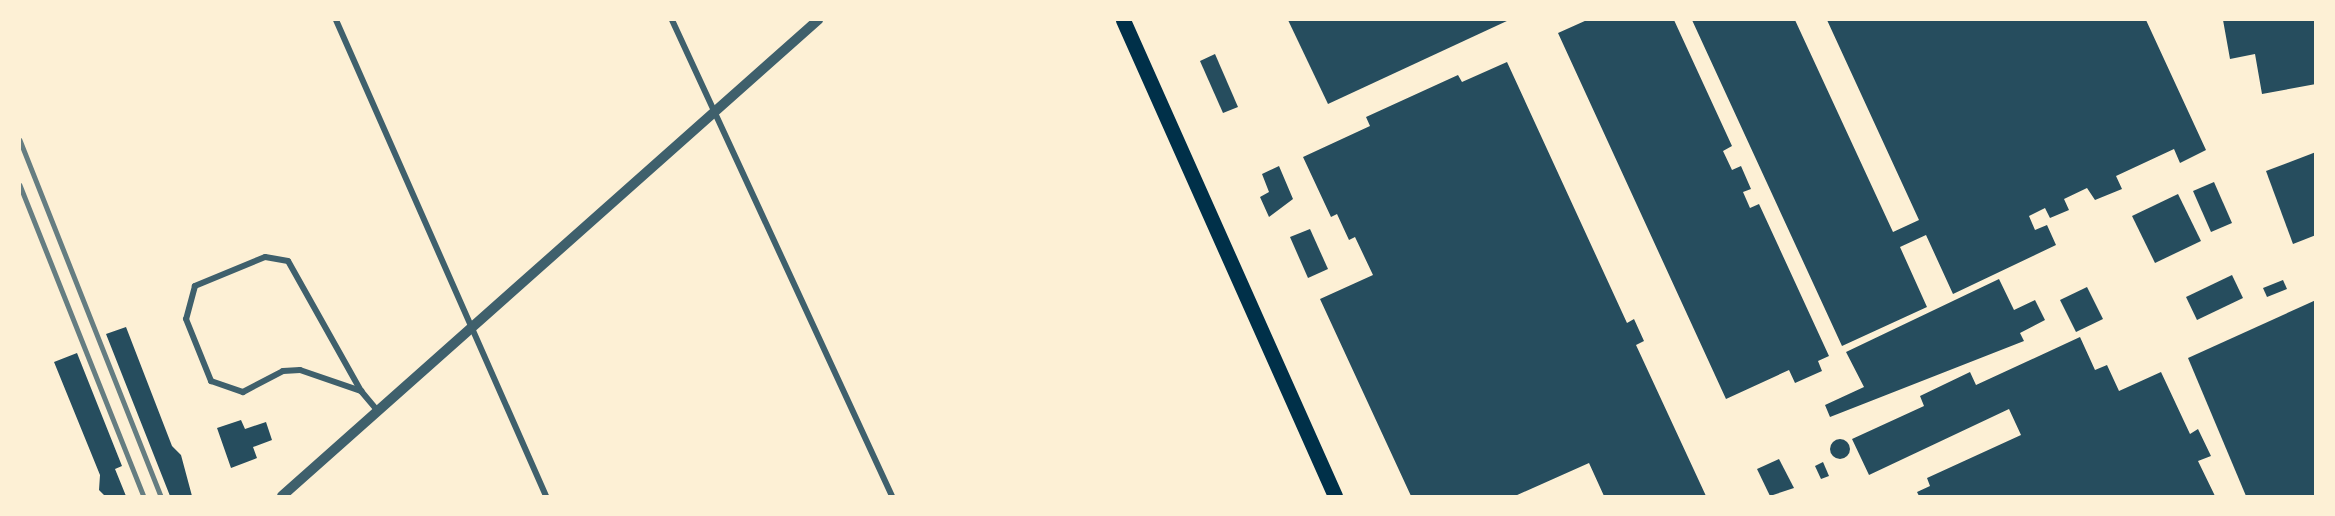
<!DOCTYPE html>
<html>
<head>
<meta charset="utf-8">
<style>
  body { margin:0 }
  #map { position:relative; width:2335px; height:516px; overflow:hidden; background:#fdf0d5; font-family:Literata,serif }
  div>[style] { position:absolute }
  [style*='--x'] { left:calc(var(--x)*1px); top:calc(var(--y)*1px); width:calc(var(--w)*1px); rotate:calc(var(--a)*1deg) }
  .building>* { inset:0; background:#264d5e }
  .round { border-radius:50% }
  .minor>* { height:6px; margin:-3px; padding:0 3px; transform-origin:3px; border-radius:3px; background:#3f606c }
  .tertiary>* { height:10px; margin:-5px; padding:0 5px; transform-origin:5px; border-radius:5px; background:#3f606c }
  .primary>* { height:15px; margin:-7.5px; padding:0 7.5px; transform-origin:7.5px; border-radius:7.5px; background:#003049 }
  .rail>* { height:4.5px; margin:-2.25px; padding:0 2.25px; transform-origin:2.25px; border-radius:2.25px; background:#657d81 }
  span { translate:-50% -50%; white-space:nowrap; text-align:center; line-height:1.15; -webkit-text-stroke:4.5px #fdf0d5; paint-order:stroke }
  .frame { position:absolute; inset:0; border:21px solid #fdf0d5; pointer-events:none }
</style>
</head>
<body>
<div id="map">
  <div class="building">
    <i style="clip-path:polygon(1288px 20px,1509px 20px,1328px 104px)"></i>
    <i style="clip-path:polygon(1587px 20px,1674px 20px,1732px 146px,1723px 151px,1732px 170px,1741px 166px,1751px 189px,1743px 192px,1750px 208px,1759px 204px,1829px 356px,1818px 361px,1822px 371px,1795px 383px,1789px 370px,1726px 399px,1558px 33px)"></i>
    <i style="clip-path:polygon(1692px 20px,1795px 20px,1893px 232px,1919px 220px,1827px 20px,2146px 20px,2206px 150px,2180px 163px,2174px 149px,2116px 176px,2122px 189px,2095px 200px,2087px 188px,2064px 199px,2069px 210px,2050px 218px,2045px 208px,2029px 216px,2035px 230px,2047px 225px,2056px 245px,1953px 294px,1926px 235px,1900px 247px,1927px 307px,1842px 346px)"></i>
    <i style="clip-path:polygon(2223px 20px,2316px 20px,2316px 84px,2262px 94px,2255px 54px,2230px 59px)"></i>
    <i style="clip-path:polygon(1215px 54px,1238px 107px,1223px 113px,1200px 61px)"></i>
    <i style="clip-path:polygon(1507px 62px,1627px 323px,1634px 319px,1644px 341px,1636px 345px,1706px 496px,1604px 496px,1589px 463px,1515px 496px,1411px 496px,1320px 299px,1373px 275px,1355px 237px,1349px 240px,1337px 214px,1331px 217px,1303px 157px,1370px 126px,1366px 117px,1458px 75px,1462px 82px)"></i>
    <i style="clip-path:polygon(2316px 152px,2316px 235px,2293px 244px,2266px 171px)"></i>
    <i style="clip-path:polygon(1279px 166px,1293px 199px,1269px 217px,1260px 197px,1269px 192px,1262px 174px)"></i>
    <i style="clip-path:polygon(2214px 182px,2232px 223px,2211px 232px,2193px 191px)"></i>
    <i style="clip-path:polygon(2178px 194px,2201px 241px,2155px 263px,2132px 216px)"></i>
    <i style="clip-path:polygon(1310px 229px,1328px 269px,1308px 278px,1290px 237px)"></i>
    <i style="clip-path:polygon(2232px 275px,2243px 298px,2197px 320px,2186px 297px)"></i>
    <i style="clip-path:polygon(1999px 279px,2014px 310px,2035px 300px,2045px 320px,2020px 333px,2024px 341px,1830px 417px,1825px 405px,1864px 387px,1846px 352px)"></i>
    <i style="clip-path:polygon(2283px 280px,2287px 289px,2267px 297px,2263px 288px)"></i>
    <i style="clip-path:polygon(2087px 287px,2103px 319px,2076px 332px,2060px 300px)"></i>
    <i style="clip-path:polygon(2316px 300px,2316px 496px,2246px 496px,2188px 358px)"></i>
    <i style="clip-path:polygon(126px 327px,172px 446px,181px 455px,192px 496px,170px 496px,106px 334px)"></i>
    <i style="clip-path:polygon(2080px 337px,2095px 370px,2107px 365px,2119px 391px,2161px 372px,2190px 434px,2198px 429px,2211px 456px,2198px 461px,2215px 496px,1919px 496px,1917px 492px,1930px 486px,1927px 478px,2021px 435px,2009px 409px,1869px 475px,1852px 439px,1924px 406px,1920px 396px,1970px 372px,1976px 385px)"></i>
    <i style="clip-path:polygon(77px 353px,122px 466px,115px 469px,126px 496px,105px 496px,99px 490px,100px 475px,54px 362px)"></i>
    <i style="clip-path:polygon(241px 420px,245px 429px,266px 422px,272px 440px,253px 447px,257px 458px,231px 468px,217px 428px)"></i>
    <i class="round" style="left:1830px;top:439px;width:20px;height:20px"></i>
    <i style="clip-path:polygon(1779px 459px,1794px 488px,1770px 496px,1757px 469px)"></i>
    <i style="clip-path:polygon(1823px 462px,1829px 476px,1821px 479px,1815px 466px)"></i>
  </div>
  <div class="minor">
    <i style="--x:336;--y:20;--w:520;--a:66.19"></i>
    <i style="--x:672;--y:20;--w:524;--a:65.19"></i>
    <i style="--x:361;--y:391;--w:149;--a:-119.3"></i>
    <i style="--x:288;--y:261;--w:23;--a:-170"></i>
    <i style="--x:265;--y:257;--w:76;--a:157.5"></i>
    <i style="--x:195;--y:286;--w:34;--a:105"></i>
    <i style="--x:186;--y:319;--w:67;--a:68"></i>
    <i style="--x:211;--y:381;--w:34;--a:19"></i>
    <i style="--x:243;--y:392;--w:45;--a:-27.7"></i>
    <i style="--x:283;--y:371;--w:17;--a:-3"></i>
    <i style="--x:300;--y:370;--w:65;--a:19"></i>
    <i style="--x:361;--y:391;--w:25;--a:50"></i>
  </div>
  <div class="tertiary">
    <i style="--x:282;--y:496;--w:717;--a:-41.61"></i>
  </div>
  <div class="primary">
    <i style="--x:1123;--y:20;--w:521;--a:65.99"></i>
  </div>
  <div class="rail">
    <i style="--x:20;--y:140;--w:383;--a:68.4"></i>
    <i style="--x:20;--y:185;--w:335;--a:68.3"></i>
  </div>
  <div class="frame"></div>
</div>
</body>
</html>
